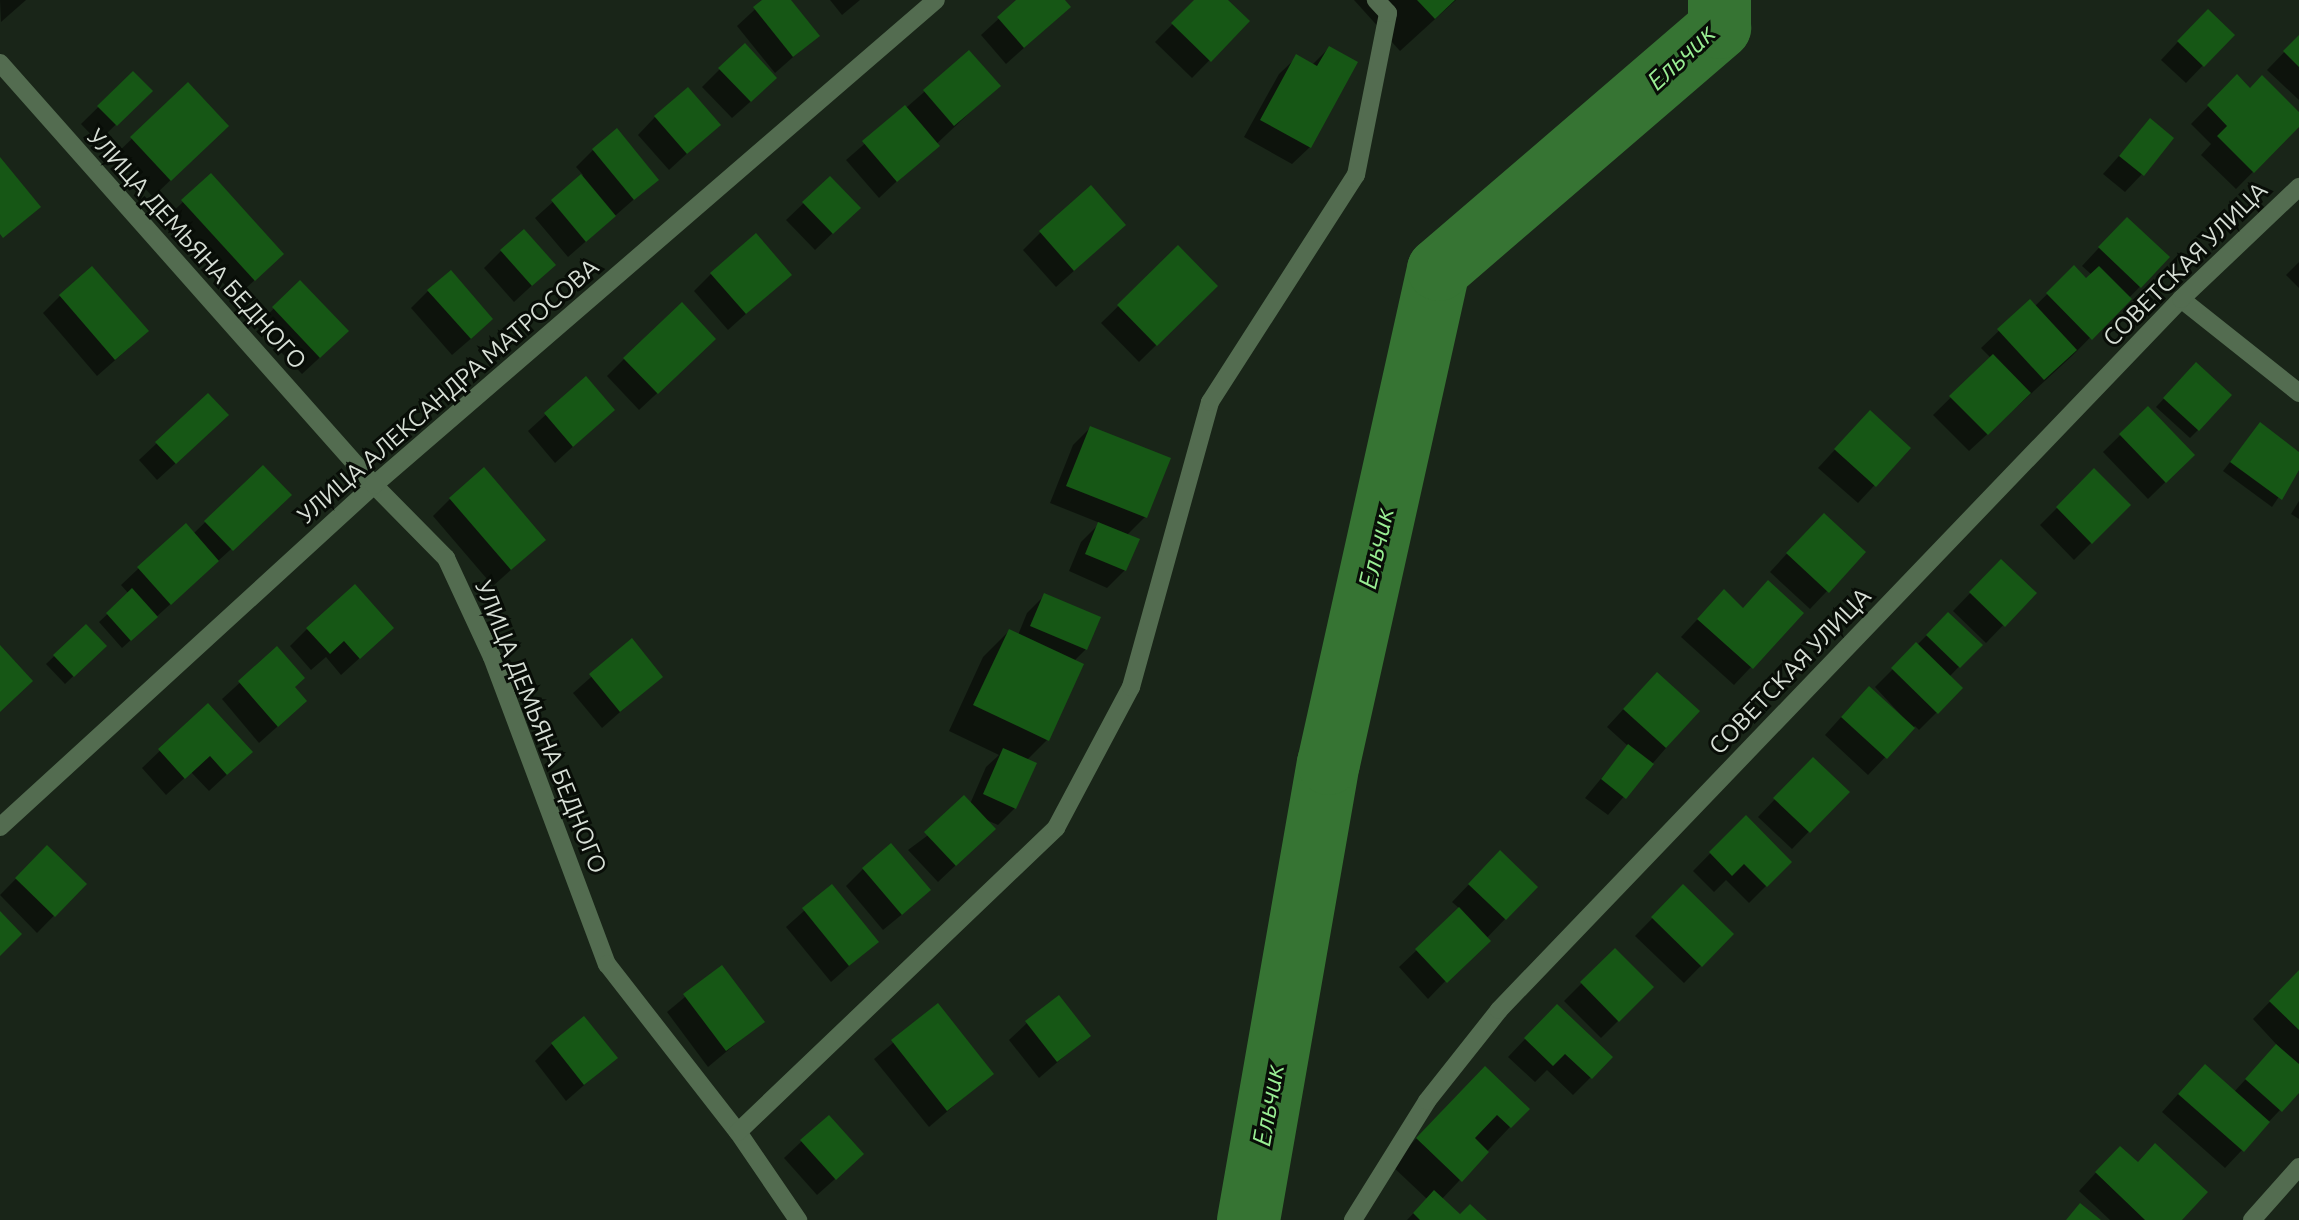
<!DOCTYPE html>
<html>
<head>
<meta charset="utf-8">
<style>
  body { margin:0 }
  #map { position:relative; width:2299px; height:1220px; overflow:hidden; background:#192518; font-family:Ubuntu,sans-serif }
  div>[style] { position:absolute }
  [style*='--x'] { left:calc(var(--x)*1px); top:calc(var(--y)*1px); width:calc(var(--w)*1px); rotate:calc(var(--a)*1deg) }
  .shadow>* { inset:0; background:#0007 }
  .river>* { height:63px; margin:-31.5px; padding:0 31.5px; transform-origin:31.5px; border-radius:31.5px; background:#367433 }
  .building>* { inset:0; background:#165715 }
  .minor>* { height:18px; margin:-9px; padding:0 9px; transform-origin:9px; border-radius:9px; background:#536c50 }
  span { translate:-50% -50%; white-space:nowrap; text-align:center; line-height:1.15; -webkit-text-stroke:6px #080d07; paint-order:stroke }
  .street-label { font-size:24px; color:#d7dfd6 }
  .water-label { font-size:26px; color:#99ee93; font-style:italic }
</style>
</head>
<body>
<div id="map">
  <div class="shadow">
    <i style="clip-path:polygon(0 0,26px 0,1px 22px)"></i>
    <i style="clip-path:polygon(765px 0,789px 0,817px 36px,775px 73px,737px 26px)"></i>
    <i style="clip-path:polygon(830px 0,860px 0,842px 15px)"></i>
    <i style="clip-path:polygon(1019px 0,1062px 0,1051px 24px,1006px 64px,981px 35px)"></i>
    <i style="clip-path:polygon(1196px 0,1226px 0,1248px 21px,1192px 78px,1155px 42px)"></i>
    <i style="clip-path:polygon(1354px 0,1456px 0,1400px 51px)"></i>
    <i style="clip-path:polygon(2190px 29px,2232px 35px,2186px 83px,2161px 60px)"></i>
    <i style="clip-path:polygon(2299px 37px,2299px 100px,2267px 70px)"></i>
    <i style="clip-path:polygon(1329px 48px,1310px 147px,1292px 164px,1244px 137px,1279px 74px,1297px 57px,1312px 65px)"></i>
    <i style="clip-path:polygon(969px 53px,998px 86px,879px 198px,846px 160px)"></i>
    <i style="clip-path:polygon(720px 69px,758px 95px,732px 118px,702px 87px)"></i>
    <i style="clip-path:polygon(133px 73px,150px 91px,98px 142px,81px 124px)"></i>
    <i style="clip-path:polygon(2237px 77px,2250px 90px,2299px 114px,2299px 125px,2236px 189px,2201px 155px,2211px 144px,2191px 124px)"></i>
    <i style="clip-path:polygon(188px 85px,209px 143px,153px 197px,114px 156px)"></i>
    <i style="clip-path:polygon(655px 117px,718px 125px,669px 170px,638px 135px)"></i>
    <i style="clip-path:polygon(2150px 121px,2142px 174px,2125px 192px,2103px 174px)"></i>
    <i style="clip-path:polygon(593px 150px,656px 180px,568px 257px,535px 218px,583px 175px,576px 167px)"></i>
    <i style="clip-path:polygon(830px 178px,841px 225px,815px 250px,786px 220px)"></i>
    <i style="clip-path:polygon(183px 202px,265px 271px,236px 297px,165px 219px)"></i>
    <i style="clip-path:polygon(1041px 232px,1106px 242px,1056px 287px,1023px 250px)"></i>
    <i style="clip-path:polygon(2110px 236px,2168px 258px,2073px 355px,1969px 451px,1933px 415px,1991px 358px,1981px 348px,2029px 302px,2034px 307px,2074px 268px,2086px 281px,2092px 275px,2082px 266px)"></i>
    <i style="clip-path:polygon(1178px 248px,1216px 286px,1139px 362px,1101px 323px)"></i>
    <i style="clip-path:polygon(501px 251px,554px 265px,514px 302px,484px 268px)"></i>
    <i style="clip-path:polygon(2299px 262px,2299px 288px,2286px 275px)"></i>
    <i style="clip-path:polygon(711px 274px,789px 275px,728px 330px,694px 291px)"></i>
    <i style="clip-path:polygon(300px 283px,329px 349px,302px 374px,256px 326px)"></i>
    <i style="clip-path:polygon(428px 291px,474px 336px,452px 355px,411px 308px)"></i>
    <i style="clip-path:polygon(60px 296px,129px 348px,97px 376px,43px 313px)"></i>
    <i style="clip-path:polygon(697px 356px,639px 410px,607px 376px,624px 359px)"></i>
    <i style="clip-path:polygon(2188px 373px,2198px 430px,2190px 438px,2156px 407px)"></i>
    <i style="clip-path:polygon(586px 378px,613px 410px,555px 463px,528px 431px)"></i>
    <i style="clip-path:polygon(208px 395px,210px 432px,157px 480px,139px 460px)"></i>
    <i style="clip-path:polygon(2148px 408px,2193px 455px,2148px 499px,2103px 452px)"></i>
    <i style="clip-path:polygon(2260px 424px,2299px 454px,2299px 467px,2272px 507px,2223px 471px)"></i>
    <i style="clip-path:polygon(1090px 428px,1145px 517px,1126px 536px,1125px 570px,1107px 588px,1069px 571px,1081px 542px,1100px 523px,1050px 503px,1073px 445px)"></i>
    <i style="clip-path:polygon(1853px 430px,1909px 448px,1858px 503px,1818px 468px)"></i>
    <i style="clip-path:polygon(262px 467px,272px 512px,122px 648px,99px 622px,129px 594px,121px 585px,139px 568px,193px 534px)"></i>
    <i style="clip-path:polygon(2094px 471px,2129px 505px,2074px 560px,2040px 525px)"></i>
    <i style="clip-path:polygon(450px 499px,544px 540px,493px 586px,433px 516px)"></i>
    <i style="clip-path:polygon(2299px 501px,2299px 519px,2291px 514px)"></i>
    <i style="clip-path:polygon(1807px 532px,1827px 591px,1810px 609px,1770px 572px)"></i>
    <i style="clip-path:polygon(2001px 561px,2034px 593px,1986px 643px,1953px 611px)"></i>
    <i style="clip-path:polygon(1045px 595px,1086px 649px,1074px 661px,1047px 740px,1027px 760px,1015px 808px,998px 825px,984px 819px,976px 846px,938px 882px,908px 850px,970px 804px,986px 767px,999px 755px,949px 731px,983px 657px,1009px 631px,1018px 635px,1027px 613px)"></i>
    <i style="clip-path:polygon(1707px 609px,1743px 609px,1802px 613px,1734px 685px,1681px 637px)"></i>
    <i style="clip-path:polygon(86px 626px,105px 646px,65px 684px,46px 664px)"></i>
    <i style="clip-path:polygon(307px 629px,374px 645px,341px 675px,326px 657px,311px 670px,290px 646px)"></i>
    <i style="clip-path:polygon(1931px 631px,1980px 645px,1949px 677px,1961px 688px,1919px 730px,1915px 726px,1868px 775px,1825px 735px,1852px 705px,1912px 727px,1875px 687px)"></i>
    <i style="clip-path:polygon(632px 641px,661px 676px,602px 728px,573px 693px)"></i>
    <i style="clip-path:polygon(277px 649px,293px 687px,287px 718px,259px 743px,222px 699px)"></i>
    <i style="clip-path:polygon(1640px 691px,1698px 711px,1608px 815px,1585px 798px,1628px 746px,1607px 727px)"></i>
    <i style="clip-path:polygon(208px 705px,251px 752px,209px 791px,191px 772px,166px 795px,142px 768px)"></i>
    <i style="clip-path:polygon(1813px 759px,1847px 792px,1792px 849px,1758px 817px)"></i>
    <i style="clip-path:polygon(1746px 817px,1790px 862px,1749px 903px,1726px 880px,1714px 892px,1693px 871px)"></i>
    <i style="clip-path:polygon(47px 847px,85px 884px,37px 933px,0 895px)"></i>
    <i style="clip-path:polygon(1500px 852px,1536px 887px,1428px 999px,1399px 967px,1460px 909px,1452px 902px)"></i>
    <i style="clip-path:polygon(863px 869px,911px 907px,883px 930px,846px 886px)"></i>
    <i style="clip-path:polygon(832px 886px,877px 941px,831px 982px,786px 927px)"></i>
    <i style="clip-path:polygon(1683px 887px,1732px 934px,1684px 983px,1635px 936px)"></i>
    <i style="clip-path:polygon(1615px 950px,1652px 987px,1601px 1038px,1564px 1001px)"></i>
    <i style="clip-path:polygon(721px 967px,762px 1022px,708px 1067px,667px 1012px)"></i>
    <i style="clip-path:polygon(2299px 972px,2299px 1090px,2225px 1168px,2162px 1112px,2188px 1083px,2234px 1092px,2276px 1046px,2288px 1057px,2253px 1019px)"></i>
    <i style="clip-path:polygon(937px 1006px,991px 1074px,929px 1127px,874px 1059px)"></i>
    <i style="clip-path:polygon(1027px 1023px,1088px 1036px,1039px 1078px,1009px 1040px)"></i>
    <i style="clip-path:polygon(1540px 1023px,1611px 1057px,1573px 1095px,1547px 1070px,1535px 1082px,1508px 1057px)"></i>
    <i style="clip-path:polygon(552px 1044px,615px 1058px,566px 1101px,535px 1061px)"></i>
    <i style="clip-path:polygon(1459px 1094px,1527px 1109px,1441px 1200px,1459px 1217px,1485px 1220px,1407px 1220px,1427px 1199px,1391px 1165px)"></i>
    <i style="clip-path:polygon(802px 1141px,844px 1171px,817px 1195px,784px 1158px)"></i>
    <i style="clip-path:polygon(2103px 1165px,2180px 1220px,2110px 1220px,2079px 1191px)"></i>
  </div>
  <div class="river">
    <i style="--x:1248;--y:1220;--w:464;--a:-80.1"></i>
    <i style="--x:1328;--y:763;--w:506;--a:-77.45"></i>
    <i style="--x:1438;--y:269;--w:371;--a:-40.7"></i>
    <i style="--x:1719;--y:27;--w:27;--a:-90"></i>
  </div>
  <div class="building">
    <i style="clip-path:polygon(762px 0,791px 0,820px 36px,793px 57px,753px 7px)"></i>
    <i style="clip-path:polygon(1016px 0,1065px 0,1071px 7px,1024px 48px,997px 17px)"></i>
    <i style="clip-path:polygon(1194px 0,1228px 0,1250px 21px,1211px 62px,1171px 23px)"></i>
    <i style="clip-path:polygon(1417px 0,1455px 0,1435px 19px)"></i>
    <i style="clip-path:polygon(2208px 9px,2235px 35px,2204px 67px,2177px 41px)"></i>
    <i style="clip-path:polygon(2299px 35px,2299px 67px,2283px 51px)"></i>
    <i style="clip-path:polygon(745px 43px,777px 78px,751px 102px,718px 68px)"></i>
    <i style="clip-path:polygon(1329px 46px,1358px 62px,1311px 148px,1260px 120px,1296px 54px,1317px 66px)"></i>
    <i style="clip-path:polygon(969px 50px,1001px 86px,954px 126px,923px 90px)"></i>
    <i style="clip-path:polygon(133px 71px,153px 91px,117px 126px,97px 106px)"></i>
    <i style="clip-path:polygon(2237px 74px,2250px 88px,2262px 75px,2299px 112px,2299px 127px,2254px 173px,2217px 136px,2227px 126px,2207px 105px)"></i>
    <i style="clip-path:polygon(188px 82px,229px 126px,171px 181px,130px 137px)"></i>
    <i style="clip-path:polygon(688px 87px,721px 125px,687px 154px,654px 116px)"></i>
    <i style="clip-path:polygon(905px 105px,940px 146px,897px 182px,862px 141px)"></i>
    <i style="clip-path:polygon(2150px 118px,2174px 138px,2144px 176px,2119px 156px)"></i>
    <i style="clip-path:polygon(617px 128px,659px 180px,634px 200px,592px 149px)"></i>
    <i style="clip-path:polygon(0 157px,41px 207px,3px 238px,0 234px)"></i>
    <i style="clip-path:polygon(211px 173px,284px 254px,255px 281px,181px 200px)"></i>
    <i style="clip-path:polygon(581px 174px,616px 216px,586px 242px,551px 200px)"></i>
    <i style="clip-path:polygon(830px 176px,861px 208px,833px 234px,802px 202px)"></i>
    <i style="clip-path:polygon(1091px 185px,1126px 225px,1074px 271px,1039px 231px)"></i>
    <i style="clip-path:polygon(2127px 217px,2170px 257px,2141px 288px,2098px 247px)"></i>
    <i style="clip-path:polygon(524px 229px,556px 265px,532px 286px,500px 250px)"></i>
    <i style="clip-path:polygon(756px 233px,792px 275px,746px 314px,710px 273px)"></i>
    <i style="clip-path:polygon(1178px 245px,1218px 286px,1157px 346px,1117px 305px)"></i>
    <i style="clip-path:polygon(2074px 265px,2086px 278px,2099px 266px,2132px 299px,2092px 340px,2046px 293px)"></i>
    <i style="clip-path:polygon(92px 266px,149px 331px,115px 360px,59px 295px)"></i>
    <i style="clip-path:polygon(451px 270px,493px 319px,471px 339px,427px 290px)"></i>
    <i style="clip-path:polygon(300px 280px,349px 331px,320px 358px,272px 307px)"></i>
    <i style="clip-path:polygon(2030px 299px,2077px 350px,2044px 380px,1997px 329px)"></i>
    <i style="clip-path:polygon(682px 302px,716px 339px,658px 394px,623px 358px)"></i>
    <i style="clip-path:polygon(1993px 354px,2031px 393px,1988px 435px,1949px 396px)"></i>
    <i style="clip-path:polygon(2196px 362px,2232px 395px,2199px 431px,2163px 398px)"></i>
    <i style="clip-path:polygon(586px 376px,615px 410px,573px 447px,544px 413px)"></i>
    <i style="clip-path:polygon(208px 393px,229px 415px,176px 464px,155px 442px)"></i>
    <i style="clip-path:polygon(2148px 406px,2195px 455px,2166px 483px,2119px 434px)"></i>
    <i style="clip-path:polygon(1870px 410px,1911px 448px,1876px 487px,1834px 449px)"></i>
    <i style="clip-path:polygon(2260px 422px,2299px 452px,2299px 470px,2282px 500px,2230px 462px)"></i>
    <i style="clip-path:polygon(1090px 426px,1171px 458px,1147px 518px,1066px 486px)"></i>
    <i style="clip-path:polygon(263px 465px,292px 495px,233px 551px,204px 521px)"></i>
    <i style="clip-path:polygon(484px 467px,546px 540px,511px 570px,449px 498px)"></i>
    <i style="clip-path:polygon(2094px 468px,2131px 505px,2092px 544px,2056px 507px)"></i>
    <i style="clip-path:polygon(1824px 513px,1866px 552px,1829px 593px,1786px 553px)"></i>
    <i style="clip-path:polygon(1098px 522px,1140px 539px,1126px 571px,1085px 554px)"></i>
    <i style="clip-path:polygon(186px 523px,219px 561px,171px 605px,137px 567px)"></i>
    <i style="clip-path:polygon(2001px 559px,2037px 593px,2005px 627px,1969px 592px)"></i>
    <i style="clip-path:polygon(1768px 580px,1804px 613px,1753px 669px,1697px 619px,1724px 589px,1743px 608px)"></i>
    <i style="clip-path:polygon(355px 584px,394px 628px,360px 659px,344px 641px,330px 654px,306px 628px)"></i>
    <i style="clip-path:polygon(132px 588px,158px 617px,131px 641px,106px 613px)"></i>
    <i style="clip-path:polygon(1044px 593px,1101px 617px,1087px 650px,1030px 626px)"></i>
    <i style="clip-path:polygon(1948px 612px,1983px 645px,1960px 668px,1926px 635px)"></i>
    <i style="clip-path:polygon(86px 624px,107px 646px,74px 677px,53px 655px)"></i>
    <i style="clip-path:polygon(1009px 629px,1084px 664px,1049px 741px,973px 705px)"></i>
    <i style="clip-path:polygon(632px 638px,663px 677px,620px 712px,589px 674px)"></i>
    <i style="clip-path:polygon(1916px 642px,1963px 688px,1938px 714px,1891px 668px)"></i>
    <i style="clip-path:polygon(0 645px,33px 681px,0 712px)"></i>
    <i style="clip-path:polygon(277px 646px,305px 678px,295px 687px,307px 701px,278px 727px,238px 681px)"></i>
    <i style="clip-path:polygon(1657px 672px,1700px 711px,1666px 748px,1623px 709px)"></i>
    <i style="clip-path:polygon(1869px 686px,1915px 728px,1887px 759px,1841px 717px)"></i>
    <i style="clip-path:polygon(208px 703px,253px 752px,227px 775px,210px 756px,185px 779px,158px 749px)"></i>
    <i style="clip-path:polygon(1628px 744px,1654px 764px,1626px 799px,1601px 779px)"></i>
    <i style="clip-path:polygon(1003px 748px,1037px 763px,1016px 809px,983px 794px)"></i>
    <i style="clip-path:polygon(1813px 757px,1850px 792px,1810px 833px,1773px 798px)"></i>
    <i style="clip-path:polygon(964px 795px,996px 829px,956px 866px,924px 832px)"></i>
    <i style="clip-path:polygon(1746px 815px,1792px 862px,1767px 887px,1744px 864px,1732px 876px,1709px 852px)"></i>
    <i style="clip-path:polygon(891px 843px,931px 890px,902px 915px,862px 868px)"></i>
    <i style="clip-path:polygon(47px 845px,87px 884px,55px 917px,15px 878px)"></i>
    <i style="clip-path:polygon(1500px 850px,1538px 887px,1506px 920px,1468px 884px)"></i>
    <i style="clip-path:polygon(832px 884px,879px 942px,849px 966px,802px 908px)"></i>
    <i style="clip-path:polygon(1683px 884px,1734px 934px,1702px 967px,1651px 917px)"></i>
    <i style="clip-path:polygon(1459px 907px,1491px 941px,1447px 983px,1415px 949px)"></i>
    <i style="clip-path:polygon(0 911px,22px 934px,0 956px)"></i>
    <i style="clip-path:polygon(1615px 948px,1654px 987px,1619px 1022px,1580px 982px)"></i>
    <i style="clip-path:polygon(722px 965px,765px 1022px,726px 1051px,683px 994px)"></i>
    <i style="clip-path:polygon(2299px 970px,2299px 1030px,2269px 1001px)"></i>
    <i style="clip-path:polygon(1059px 995px,1091px 1036px,1057px 1062px,1025px 1021px)"></i>
    <i style="clip-path:polygon(938px 1003px,994px 1074px,947px 1111px,891px 1040px)"></i>
    <i style="clip-path:polygon(1557px 1004px,1613px 1057px,1592px 1079px,1565px 1054px,1553px 1066px,1524px 1038px)"></i>
    <i style="clip-path:polygon(584px 1016px,618px 1058px,584px 1085px,551px 1043px)"></i>
    <i style="clip-path:polygon(2276px 1044px,2299px 1064px,2299px 1093px,2282px 1112px,2245px 1079px)"></i>
    <i style="clip-path:polygon(2205px 1064px,2270px 1122px,2244px 1152px,2178px 1094px)"></i>
    <i style="clip-path:polygon(1485px 1066px,1530px 1109px,1511px 1128px,1497px 1115px,1475px 1138px,1489px 1152px,1462px 1182px,1416px 1138px)"></i>
    <i style="clip-path:polygon(829px 1115px,864px 1154px,836px 1180px,800px 1140px)"></i>
    <i style="clip-path:polygon(2155px 1143px,2208px 1192px,2182px 1220px,2145px 1220px,2095px 1172px,2120px 1146px,2138px 1162px)"></i>
    <i style="clip-path:polygon(1434px 1190px,1460px 1214px,1470px 1204px,1487px 1220px,1420px 1220px,1413px 1213px)"></i>
    <i style="clip-path:polygon(2080px 1203px,2101px 1220px,2066px 1220px)"></i>
  </div>
  <div class="minor">
    <i style="--x:0;--y:63;--w:564;--a:48.45"></i>
    <i style="--x:374;--y:485;--w:103;--a:45.4"></i>
    <i style="--x:446;--y:558;--w:109;--a:65.1"></i>
    <i style="--x:492;--y:657;--w:328;--a:69.5"></i>
    <i style="--x:607;--y:964;--w:213;--a:52.1"></i>
    <i style="--x:738;--y:1132;--w:107;--a:55.7"></i>
    <i style="--x:2181;--y:299;--w:151;--a:38.5"></i>
    <i style="--x:0;--y:827;--w:507;--a:-42.44"></i>
    <i style="--x:374;--y:485;--w:742;--a:-40.79"></i>
    <i style="--x:738;--y:1132;--w:440;--a:-43.7"></i>
    <i style="--x:1056;--y:828;--w:160;--a:-62"></i>
    <i style="--x:1131;--y:687;--w:296;--a:-74.5"></i>
    <i style="--x:1210;--y:402;--w:270;--a:-57.3"></i>
    <i style="--x:1356;--y:175;--w:165;--a:-78.8"></i>
    <i style="--x:1388;--y:13;--w:18;--a:-133"></i>
    <i style="--x:1353;--y:1220;--w:140;--a:-58.1"></i>
    <i style="--x:1427;--y:1101;--w:116;--a:-51.6"></i>
    <i style="--x:1499;--y:1010;--w:985;--a:-46.19"></i>
    <i style="--x:2181;--y:299;--w:163;--a:-43.5"></i>
    <i style="--x:2252;--y:1220;--w:71;--a:-48.4"></i>
  </div>
  <div class="street-label">
    <span style="left:197px;top:249px;rotate:48deg">УЛИЦА ДЕМЬЯНА БЕДНОГО</span>
    <span style="left:2185px;top:264px;rotate:-45deg">СОВЕТСКАЯ УЛИЦА</span>
    <span style="left:448px;top:391px;rotate:-41deg">УЛИЦА АЛЕКСАНДРА МАТРОСОВА</span>
    <span style="left:1790px;top:671px;rotate:-46deg">СОВЕТСКАЯ УЛИЦА</span>
    <span style="left:541px;top:727px;rotate:68deg">УЛИЦА ДЕМЬЯНА БЕДНОГО</span>
  </div>
  <div class="water-label">
    <span style="left:1681px;top:57px;rotate:-43deg">Ельчик</span>
    <span style="left:1376px;top:548px;rotate:-77deg">Ельчик</span>
    <span style="left:1268px;top:1105px;rotate:-80deg">Ельчик</span>
  </div>
</div>
</body>
</html>
